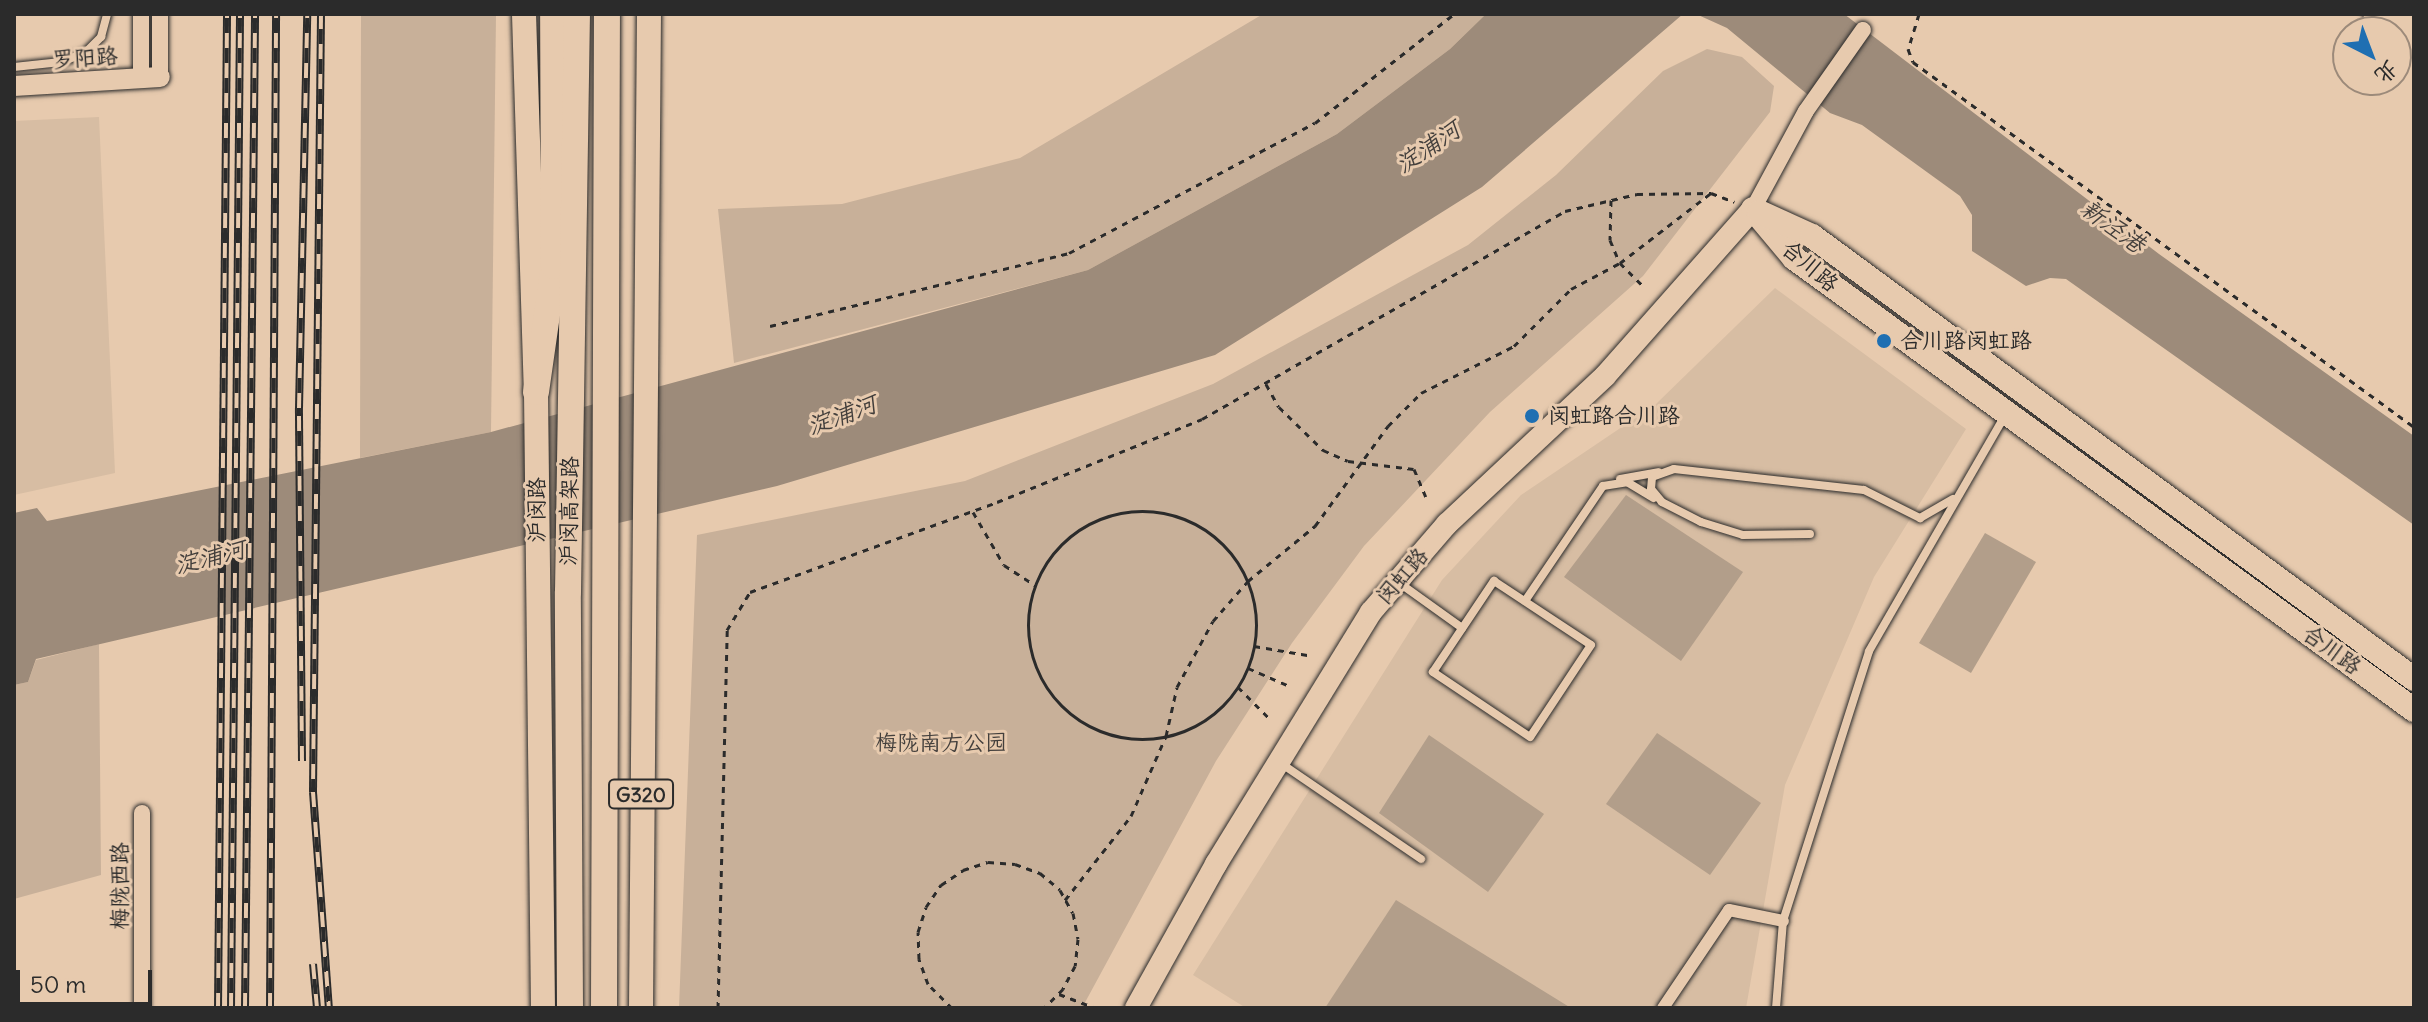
<!DOCTYPE html>
<html>
<head>
<meta charset="utf-8">
<style>
  body { margin:0 }
  #map { position:relative; width:2428px; height:1022px; overflow:hidden; background:#e7caae; font-family:Delius,"LXGW WenKai TC",sans-serif }
  div>[style] { position:absolute }
  [style*='--x'] { left:calc(var(--x)*1px); top:calc(var(--y)*1px); width:calc(var(--w)*1px); rotate:calc(var(--a)*1deg) }
  .built>* { inset:0; background:#d7bda3 }
  .green>* { inset:0; background:#c8b099 }
  .water>* { inset:0; background:#9d8b7a }
  .building>* { inset:0; background:#b29e8a }
  .path>* { height:3px; margin-top:-1.5px; transform-origin:0; background:repeating-linear-gradient(90deg,#2b2b2b 0 6px,transparent 0 12px) }
  .path>.ring { margin:-1.5px; padding:0; box-sizing:content-box; background:none; border:3px solid #2b2b2b; border-radius:50% }
  .roads { filter:drop-shadow(0 0 2px #2b2b2b) drop-shadow(0 0 2px #2b2b2b) }
  .service>* { height:8px; margin:-4px; padding:0 4px; transform-origin:4px; border-radius:4px; background:#e7caae }
  .pedestrian>* { height:12px; margin:-6px; padding:0 6px; transform-origin:6px; border-radius:6px; background:#e7caae }
  .minor>* { height:16px; margin:-8px; padding:0 8px; transform-origin:8px; border-radius:8px; background:#e7caae }
  .tertiary>* { height:20px; margin:-10px; padding:0 10px; transform-origin:10px; border-radius:10px; background:#e7caae }
  .secondary>* { height:22px; margin:-11px; padding:0 11px; transform-origin:11px; border-radius:11px; background:#e7caae }
  .primary>* { height:24px; margin:-12px; padding:0 12px; transform-origin:12px; border-radius:12px; background:#e7caae }
  .trunk>* { height:26px; margin:-13px; padding:0 13px; transform-origin:13px; border-radius:13px; background:#e7caae }
  .rail>* { height:8px; margin-top:-4px; transform-origin:0; background:repeating-linear-gradient(90deg,#e7caae 0 15px,#2b2b2b 0 30px); box-sizing:border-box; border-block:2px solid #2b2b2b }
  .dots>* { width:22px; height:22px; translate:-50% -50%; box-sizing:border-box; border:4px solid #e7caae; border-radius:50% }
  span { translate:-50% -50%; white-space:nowrap; text-align:center; line-height:1.15; -webkit-text-stroke:6px #e7caae; paint-order:stroke }
  .shield-label span { padding:2px 6px; background:#e7caae; border:2px solid; border-radius:6px; -webkit-text-stroke-width:0 }
  .shield-label { font-size:20px; color:#2b2b2b; font-weight:700 }
  .street-label { font-size:22px; color:#2b2b2b }
  .poi-label { font-size:22px; color:#2b2b2b }
  .left { translate:0 -50%; text-align:left }
  .park-label { font-size:22px; color:#433f3c }
  .water-label { font-size:24px; color:#423e3b; font-style:italic }
  .frame { position:absolute; inset:0; border:16px solid #2b2b2b; pointer-events:none }
  .north { position:absolute; left:2332px; top:16px; width:80px; height:80px; box-sizing:border-box; background:#e7caae; border:2px solid #9c8a7a; border-radius:50%; rotate:138deg; font-size:22px; font-weight:700; line-height:32px; text-align:center; color:#2b2b2b }
  .north::after { content:''; display:block; margin:auto; width:28px; height:36px; background:#1f6fb2; clip-path:polygon(50% 0,100% 100%,50% 72%,0 100%) }
  .scale { position:absolute; left:16px; top:970px; width:136px; height:36px; box-sizing:border-box; border:4px solid #2b2b2b; border-top:0; padding-left:10px; font-size:24px; line-height:28px; white-space:nowrap; color:#2b2b2b; -webkit-text-stroke:6px #e7caae; paint-order:stroke }
</style>
</head>
<body>
<div id="map">
  <div class="built">
    <i style="clip-path:polygon(99px 117px,115px 473px,14px 495px,14px 121px)"></i>
    <i style="clip-path:polygon(1775px 288px,1966px 429px,1874px 577px,1785px 785px,1746px 1008px,1246px 1008px,1193px 975px,1442px 580px,1521px 495px,1656px 404px)"></i>
  </div>
  <div class="green">
    <i style="clip-path:polygon(361px 14px,496px 14px,491px 432px,360px 458px)"></i>
    <i style="clip-path:polygon(1263px 14px,1486px 14px,1450px 49px,1337px 134px,1088px 270px,734px 363px,718px 209px,842px 204px,1020px 158px)"></i>
    <i style="clip-path:polygon(1707px 49px,1742px 57px,1774px 86px,1770px 112px,1643px 276px,1490px 412px,1364px 546px,1292px 643px,1216px 761px,1082px 1008px,679px 1008px,697px 535px,965px 481px,1213px 384px,1468px 245px,1556px 175px,1663px 71px)"></i>
    <i style="clip-path:polygon(99px 644px,101px 875px,14px 899px,14px 685px,28px 682px,36px 660px)"></i>
  </div>
  <div class="water">
    <i style="clip-path:polygon(1486px 14px,1683px 14px,1482px 187px,1215px 355px,777px 486px,36px 659px,28px 682px,14px 685px,14px 513px,37px 508px,47px 521px,491px 432px,1088px 270px,1337px 134px,1450px 49px)"></i>
    <i style="clip-path:polygon(1696px 14px,1844px 14px,2159px 254px,2414px 436px,2414px 525px,2066px 279px,2050px 278px,2026px 286px,1972px 251px,1972px 215px,1960px 196px,1862px 125px,1830px 113px,1727px 28px)"></i>
  </div>
  <div class="building">
    <i style="clip-path:polygon(1626px 495px,1743px 572px,1681px 661px,1564px 577px)"></i>
    <i style="clip-path:polygon(1985px 533px,2036px 562px,1971px 673px,1919px 643px)"></i>
    <i style="clip-path:polygon(1657px 733px,1761px 803px,1710px 875px,1606px 804px)"></i>
    <i style="clip-path:polygon(1429px 735px,1544px 814px,1488px 892px,1379px 813px)"></i>
    <i style="clip-path:polygon(1396px 900px,1571px 1008px,1325px 1008px)"></i>
  </div>
  <div class="path">
    <i style="--x:1919;--y:14;--w:37;--a:107"></i>
    <i style="--x:1908;--y:49;--w:14;--a:69"></i>
    <i style="--x:1913;--y:62;--w:620;--a:36.07"></i>
    <i style="--x:1611;--y:200;--w:40;--a:91.4"></i>
    <i style="--x:1610;--y:240;--w:25;--a:67"></i>
    <i style="--x:1620;--y:263;--w:31;--a:45"></i>
    <i style="--x:770;--y:326;--w:308;--a:-13.7"></i>
    <i style="--x:1069;--y:253;--w:278;--a:-27.9"></i>
    <i style="--x:1315;--y:123;--w:177;--a:-38.1"></i>
    <i style="--x:1266;--y:384;--w:26;--a:61"></i>
    <i style="--x:1279;--y:407;--w:62;--a:44.3"></i>
    <i style="--x:1323;--y:450;--w:27;--a:24"></i>
    <i style="--x:1348;--y:461;--w:66;--a:6.9"></i>
    <i style="--x:1414;--y:469;--w:30;--a:67"></i>
    <i class="ring" style="left:1028px;top:511px;width:225px;height:225px"></i>
    <i style="--x:973;--y:512;--w:61;--a:59.7"></i>
    <i style="--x:1004;--y:565;--w:38;--a:33"></i>
    <i style="--x:1254;--y:646;--w:54;--a:9.6"></i>
    <i style="--x:1248;--y:668;--w:43;--a:23.6"></i>
    <i style="--x:1238;--y:687;--w:42;--a:45"></i>
    <i style="--x:1065;--y:900;--w:107;--a:-51.8"></i>
    <i style="--x:1131;--y:816;--w:87;--a:-66.4"></i>
    <i style="--x:1166;--y:736;--w:50;--a:-77.3"></i>
    <i style="--x:1177;--y:687;--w:75;--a:-61.4"></i>
    <i style="--x:1213;--y:621;--w:53;--a:-48.8"></i>
    <i style="--x:1248;--y:581;--w:87;--a:-39.4"></i>
    <i style="--x:1315;--y:526;--w:124;--a:-53.9"></i>
    <i style="--x:1388;--y:426;--w:47;--a:-45"></i>
    <i style="--x:1421;--y:393;--w:104;--a:-26.8"></i>
    <i style="--x:1514;--y:346;--w:81;--a:-45"></i>
    <i style="--x:1571;--y:289;--w:55;--a:-28"></i>
    <i style="--x:1620;--y:263;--w:115;--a:-37.6"></i>
    <i style="--x:1059;--y:994;--w:39;--a:21"></i>
    <i style="--x:718;--y:1008;--w:378;--a:-88.6"></i>
    <i style="--x:727;--y:630;--w:44;--a:-58.8"></i>
    <i style="--x:750;--y:592;--w:263;--a:-20"></i>
    <i style="--x:997;--y:502;--w:221;--a:-22"></i>
    <i style="--x:1202;--y:419;--w:418;--a:-29.8"></i>
    <i style="--x:1565;--y:211;--w:74;--a:-13.3"></i>
    <i style="--x:1637;--y:194;--w:74;--a:-0.8"></i>
    <i style="--x:1711;--y:193;--w:25;--a:21"></i>
    <i style="--x:952;--y:1008;--w:34;--a:-135"></i>
    <i style="--x:928;--y:984;--w:27;--a:-110"></i>
    <i style="--x:919;--y:959;--w:27;--a:-92"></i>
    <i style="--x:918;--y:932;--w:26;--a:-72"></i>
    <i style="--x:926;--y:907;--w:27;--a:-56"></i>
    <i style="--x:941;--y:885;--w:27;--a:-34"></i>
    <i style="--x:963;--y:870;--w:26;--a:-18"></i>
    <i style="--x:988;--y:862;--w:27;--a:4"></i>
    <i style="--x:1015;--y:864;--w:27;--a:20"></i>
    <i style="--x:1040;--y:873;--w:26;--a:40"></i>
    <i style="--x:1060;--y:890;--w:26;--a:61"></i>
    <i style="--x:1073;--y:913;--w:26;--a:79"></i>
    <i style="--x:1078;--y:939;--w:27;--a:96"></i>
    <i style="--x:1075;--y:966;--w:26;--a:118"></i>
    <i style="--x:1063;--y:989;--w:27;--a:135"></i>
  </div>
  <div class="roads">
    <div class="service">
      <i style="--x:2367;--y:14;--w:1;--a:0"></i>
      <i style="--x:14;--y:67;--w:47;--a:-6.1"></i>
      <i style="--x:61;--y:62;--w:26;--a:-21"></i>
      <i style="--x:85;--y:53;--w:23;--a:-45"></i>
      <i style="--x:101;--y:37;--w:24;--a:-75"></i>
      <i style="--x:1620;--y:479;--w:39;--a:-10"></i>
      <i style="--x:1810;--y:534;--w:67;--a:179.1"></i>
      <i style="--x:1743;--y:535;--w:44;--a:-162.8"></i>
      <i style="--x:1701;--y:522;--w:44;--a:-152.9"></i>
      <i style="--x:1662;--y:502;--w:17;--a:-130"></i>
      <i style="--x:1651;--y:489;--w:12;--a:-85"></i>
      <i style="--x:1652;--y:477;--w:23;--a:-20"></i>
      <i style="--x:1674;--y:469;--w:191;--a:6.3"></i>
      <i style="--x:1864;--y:490;--w:63;--a:26.6"></i>
      <i style="--x:1920;--y:518;--w:38;--a:-30"></i>
      <i style="--x:1494;--y:581;--w:116;--a:33.4"></i>
      <i style="--x:1591;--y:645;--w:110;--a:123.5"></i>
      <i style="--x:1530;--y:737;--w:117;--a:-146.2"></i>
      <i style="--x:1433;--y:672;--w:110;--a:-56.2"></i>
      <i style="--x:1398;--y:582;--w:79;--a:35.7"></i>
      <i style="--x:1525;--y:601;--w:139;--a:-55.9"></i>
      <i style="--x:1603;--y:486;--w:24;--a:-9"></i>
      <i style="--x:1627;--y:482;--w:31;--a:31"></i>
      <i style="--x:1279;--y:762;--w:172;--a:34.3"></i>
      <i style="--x:1776;--y:1008;--w:87;--a:-85.4"></i>
      <i style="--x:1783;--y:921;--w:283;--a:-72.3"></i>
      <i style="--x:1869;--y:651;--w:272;--a:-60"></i>
    </div>
    <div class="pedestrian">
      <i style="--x:1663;--y:1008;--w:118;--a:-56"></i>
      <i style="--x:1729;--y:910;--w:55;--a:11.5"></i>
    </div>
    <div class="minor">
      <i style="--x:160;--y:77;--w:63;--a:-90"></i>
      <i style="--x:141;--y:78;--w:64;--a:-90"></i>
      <i style="--x:1753;--y:209;--w:111;--a:-61.6"></i>
      <i style="--x:1806;--y:111;--w:99;--a:-54.9"></i>
      <i style="--x:142;--y:813;--w:195;--a:90"></i>
    </div>
    <div class="tertiary">
      <i style="--x:14;--y:86;--w:146;--a:-3.5"></i>
    </div>
    <div class="secondary">
      <i style="--x:1136;--y:1008;--w:165;--a:-60.9"></i>
      <i style="--x:1216;--y:864;--w:296;--a:-58.4"></i>
      <i style="--x:1371;--y:612;--w:116;--a:-49.2"></i>
      <i style="--x:1447;--y:524;--w:216;--a:-43.1"></i>
      <i style="--x:1605;--y:376;--w:223;--a:-48.5"></i>
    </div>
    <div class="primary">
      <i style="--x:524;--y:14;--w:378;--a:88.2"></i>
      <i style="--x:536;--y:392;--w:616;--a:89.35"></i>
      <i style="--x:1753;--y:209;--w:64;--a:50.1"></i>
      <i style="--x:1794;--y:258;--w:767;--a:36.09"></i>
      <i style="--x:1759;--y:212;--w:58;--a:24.4"></i>
      <i style="--x:1812;--y:236;--w:747;--a:36.35"></i>
      <i style="--x:641;--y:1008;--w:994;--a:-89.54"></i>
    </div>
    <div class="trunk">
      <i style="--x:536;--y:392;--w:127;--a:-81.9"></i>
      <i style="--x:554;--y:266;--w:252;--a:-90.2"></i>
      <i style="--x:570;--y:1008;--w:416;--a:-90.3"></i>
      <i style="--x:568;--y:592;--w:578;--a:-89.11"></i>
      <i style="--x:604;--y:1008;--w:994;--a:-89.83"></i>
    </div>
  </div>
  <div class="rail">
    <i style="--x:321;--y:14;--w:778;--a:90.59"></i>
    <i style="--x:313;--y:792;--w:217;--a:85.8"></i>
    <i style="--x:302;--y:761;--w:353;--a:-90.5"></i>
    <i style="--x:299;--y:408;--w:394;--a:-88.8"></i>
    <i style="--x:313;--y:964;--w:44;--a:84.8"></i>
    <i style="--x:218;--y:1008;--w:994;--a:-89.48"></i>
    <i style="--x:231;--y:1008;--w:994;--a:-89.48"></i>
    <i style="--x:245;--y:1008;--w:994;--a:-89.42"></i>
    <i style="--x:270;--y:1008;--w:994;--a:-89.65"></i>
  </div>
  <div class="dots">
    <i style="left:1884px;top:341px;background:#1f6fb2"></i>
    <i style="left:1532px;top:416px;background:#1f6fb2"></i>
  </div>
  <div class="shield-label">
    <span style="left:641px;top:794px">G320</span>
  </div>
  <div class="street-label">
    <span style="left:85px;top:58px;rotate:-4deg">罗阳路</span>
    <span style="left:1810px;top:266px;rotate:40deg">合川路</span>
    <span style="left:537px;top:510px;rotate:-90deg">沪闵路</span>
    <span style="left:569px;top:511px;rotate:-89deg">沪闵高架路</span>
    <span style="left:1402px;top:576px;rotate:-49deg">闵虹路</span>
    <span style="left:2332px;top:650px;rotate:36deg">合川路</span>
    <span style="left:120px;top:886px;rotate:-90deg">梅陇西路</span>
  </div>
  <div class="poi-label">
    <span class="left" style="left:1900px;top:341px">合川路闵虹路</span>
    <span class="left" style="left:1548px;top:416px">闵虹路合川路</span>
  </div>
  <div class="park-label">
    <span style="left:941px;top:743px">梅陇南方公园</span>
  </div>
  <div class="water-label">
    <span style="left:1428px;top:147px;rotate:-34deg">淀浦河</span>
    <span style="left:2113px;top:226px;rotate:36deg">新泾港</span>
    <span style="left:842px;top:415px;rotate:-20deg">淀浦河</span>
    <span style="left:210px;top:557px;rotate:-14deg">淀浦河</span>
  </div>
  <div class="frame"></div>
  <div class="north">北</div>
  <div class="scale">50 m</div>
</div>
</body>
</html>
